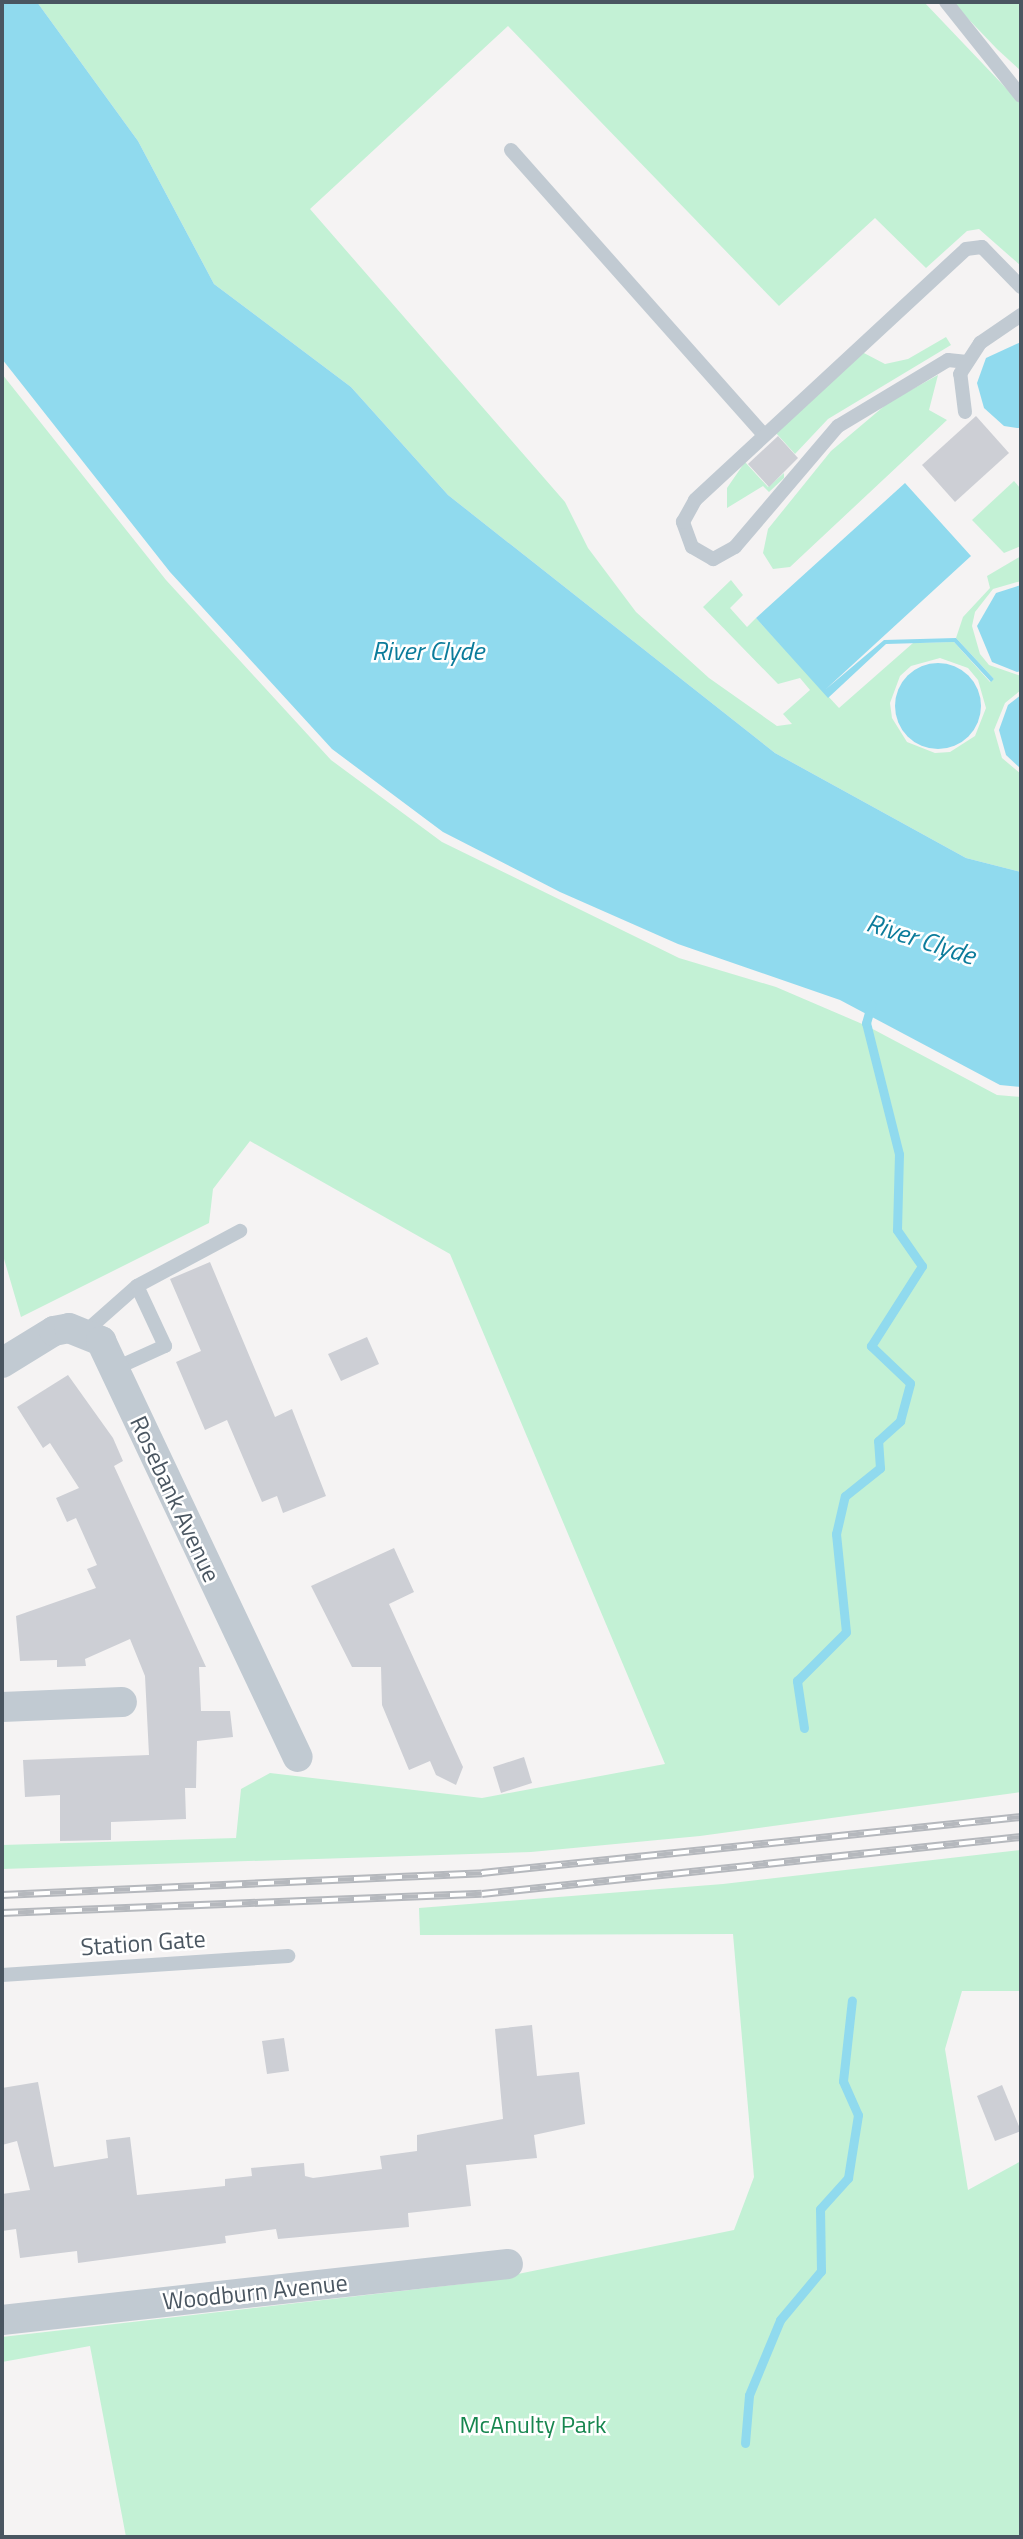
<!DOCTYPE html>
<html>
<head>
<meta charset="utf-8">
<style>
  body { margin:0 }
  #map { position:relative; width:1023px; height:2539px; overflow:hidden; background:#f5f3f3; font-family:"Titillium Web",sans-serif }
  div>[style] { position:absolute }
  [style*='--x'] { left:calc(var(--x)*1px); top:calc(var(--y)*1px); width:calc(var(--w)*1px); rotate:calc(var(--a)*1deg) }
  .green>* { inset:0; background:#c3f1d5 }
  .water>* { inset:0; background:#90daee }
  .round { border-radius:50% }
  .stream>* { height:9px; margin:-4.5px; padding:0 4.5px; transform-origin:4.5px; border-radius:4.5px; background:#90daee }
  .building>* { inset:0; background:#cdcfd5 }
  .lane>* { height:14px; margin:-7px; padding:0 7px; transform-origin:7px; border-radius:7px; background:#c1cad2 }
  .street>* { height:30px; margin:-15px; padding:0 15px; transform-origin:15px; border-radius:15px; background:#c1cad2 }
  .rail>* { height:8px; margin-top:-4px; transform-origin:0; background:repeating-linear-gradient(90deg,#fff 0 16px,#b5b8bd 0 32px); box-sizing:border-box; border-block:2px solid #b5b8bd }
  span { translate:-50% -50%; white-space:nowrap; text-align:center; line-height:1.15; -webkit-text-stroke:5px #fff; paint-order:stroke }
  .street-label { font-size:24px; color:#4a5661 }
  .park-label { font-size:24px; color:#17864f }
  .water-label { font-size:26px; color:#0c7c9b; font-style:italic }
  .frame { position:absolute; inset:0; border:4px solid #4a5661; pointer-events:none }
</style>
</head>
<body>
<div id="map">
  <div class="green">
    <i style="clip-path:polygon(evenodd,37px 2px,924px 2px,1021px 104px,1021px 266px,979px 229px,967px 231px,926px 268px,875px 218px,779px 306px,508px 26px,310px 209px,565px 502px,588px 548px,636px 612px,709px 678px,777px 726px,792px 724px,783px 714px,810px 690px,800px 678px,778px 684px,703px 607px,731px 580px,743px 595px,730px 608px,747px 627px,756px 618px,839px 708px,913px 643px,954px 642px,990px 682px,994px 679px,956px 638px,963px 617px,990px 588px,987px 576px,1021px 556px,1021px 581px,993px 589px,975px 612px,972px 626px,980px 654px,989px 665px,1021px 676px,1021px 690px,1005px 703px,994px 730px,1002px 758px,1021px 774px,1021px 872px,966px 858px,775px 753px,448px 495px,351px 387px,214px 284px,138px 141px,37px 2px,940px 658px,968px 668px,978px 680px,986px 708px,975px 736px,950px 752px,935px 753px,907px 742px,892px 718px,890px 703px,900px 676px,911px 666px,940px 658px)"></i>
    <i style="clip-path:polygon(952px 2px,1021px 2px,1021px 71px,997px 49px)"></i>
    <i style="clip-path:polygon(946px 337px,951px 345px,828px 419px,795px 454px,776px 433px,862px 352px,885px 364px,908px 359px)"></i>
    <i style="clip-path:polygon(2px 374px,166px 580px,331px 760px,442px 842px,679px 958px,776px 987px,867px 1026px,997px 1095px,1021px 1097px,1021px 1792px,700px 1836px,531px 1852px,2px 1869px,2px 1845px,236px 1838px,241px 1789px,270px 1773px,482px 1798px,665px 1764px,450px 1254px,250px 1141px,213px 1189px,209px 1223px,21px 1317px,2px 1252px)"></i>
    <i style="clip-path:polygon(938px 375px,929px 410px,947px 420px,790px 567px,773px 569px,763px 553px,768px 529px,831px 451px,889px 402px)"></i>
    <i style="clip-path:polygon(745px 462px,768px 487px,784px 473px,784px 478px,769px 492px,763px 486px,727px 508px,727px 488px)"></i>
    <i style="clip-path:polygon(1014px 481px,1021px 489px,1021px 546px,1004px 553px,972px 520px)"></i>
    <i style="clip-path:polygon(1021px 1850px,1021px 1991px,962px 1991px,945px 2049px,968px 2190px,1021px 2161px,1021px 2537px,126px 2537px,90px 2346px,2px 2362px,2px 2337px,479px 2282px,734px 2230px,754px 2177px,733px 1934px,420px 1935px,419px 1908px,723px 1884px)"></i>
  </div>
  <div class="water">
    <i style="clip-path:polygon(2px 2px,37px 2px,138px 141px,214px 284px,351px 387px,448px 495px,775px 753px,966px 858px,1021px 872px,1021px 1087px,1000px 1085px,840px 1000px,678px 944px,560px 892px,443px 832px,332px 749px,170px 572px,2px 359px)"></i>
    <i style="clip-path:polygon(1021px 342px,1021px 428px,1017px 428px,1004px 426px,984px 408px,977px 383px,986px 358px)"></i>
    <i style="clip-path:polygon(905px 483px,971px 556px,826px 689px,884px 640px,956px 638px,994px 679px,991px 682px,954px 642px,886px 644px,828px 698px,756px 618px)"></i>
    <i style="clip-path:polygon(1021px 585px,1021px 671px,1017px 672px,992px 662px,977px 626px,996px 593px)"></i>
    <i class="round" style="left:895px;top:663px;width:86px;height:86px"></i>
    <i style="clip-path:polygon(1021px 695px,1021px 769px,1006px 755px,999px 730px,1008px 705px)"></i>
  </div>
  <div class="stream">
    <i style="--x:804;--y:1728;--w:48;--a:-98.5"></i>
    <i style="--x:797;--y:1681;--w:69;--a:-45"></i>
    <i style="--x:846;--y:1632;--w:99;--a:-95.8"></i>
    <i style="--x:836;--y:1534;--w:39;--a:-77"></i>
    <i style="--x:845;--y:1496;--w:45;--a:-38.7"></i>
    <i style="--x:880;--y:1468;--w:27;--a:-94"></i>
    <i style="--x:878;--y:1441;--w:30;--a:-42"></i>
    <i style="--x:900;--y:1421;--w:39;--a:-75"></i>
    <i style="--x:910;--y:1383;--w:54;--a:-136.5"></i>
    <i style="--x:871;--y:1346;--w:95;--a:-57.5"></i>
    <i style="--x:922;--y:1266;--w:44;--a:-124.8"></i>
    <i style="--x:897;--y:1230;--w:76;--a:-88.5"></i>
    <i style="--x:899;--y:1154;--w:135;--a:-104.1"></i>
    <i style="--x:866;--y:1023;--w:19;--a:-74"></i>
    <i style="--x:745;--y:2443;--w:48;--a:-85.2"></i>
    <i style="--x:749;--y:2395;--w:81;--a:-67.5"></i>
    <i style="--x:780;--y:2320;--w:64;--a:-50.1"></i>
    <i style="--x:821;--y:2271;--w:62;--a:-90.9"></i>
    <i style="--x:820;--y:2209;--w:42;--a:-47.9"></i>
    <i style="--x:848;--y:2178;--w:64;--a:-81"></i>
    <i style="--x:858;--y:2115;--w:37;--a:-114"></i>
    <i style="--x:843;--y:2081;--w:81;--a:-83.7"></i>
  </div>
  <div class="building">
    <i style="clip-path:polygon(976px 416px,1009px 453px,955px 502px,922px 465px)"></i>
    <i style="clip-path:polygon(778px 436px,798px 458px,769px 487px,748px 464px)"></i>
    <i style="clip-path:polygon(210px 1262px,275px 1417px,292px 1409px,326px 1496px,283px 1513px,277px 1496px,262px 1502px,227px 1420px,205px 1430px,176px 1362px,201px 1351px,170px 1279px)"></i>
    <i style="clip-path:polygon(367px 1337px,379px 1364px,341px 1381px,328px 1354px)"></i>
    <i style="clip-path:polygon(68px 1375px,113px 1438px,123px 1461px,114px 1466px,206px 1667px,199px 1667px,201px 1711px,230px 1711px,233px 1737px,197px 1741px,196px 1788px,185px 1788px,186px 1819px,111px 1822px,111px 1840px,60px 1841px,60px 1795px,25px 1797px,23px 1760px,149px 1755px,145px 1676px,130px 1639px,85px 1659px,86px 1666px,57px 1667px,57px 1660px,20px 1661px,16px 1616px,96px 1588px,87px 1569px,97px 1565px,76px 1518px,67px 1522px,56px 1498px,79px 1488px,50px 1443px,43px 1448px,17px 1407px)"></i>
    <i style="clip-path:polygon(394px 1548px,414px 1592px,389px 1604px,463px 1767px,456px 1785px,436px 1775px,430px 1761px,409px 1770px,382px 1705px,381px 1667px,352px 1667px,311px 1586px)"></i>
    <i style="clip-path:polygon(524px 1757px,532px 1783px,501px 1793px,493px 1767px)"></i>
    <i style="clip-path:polygon(532px 2025px,537px 2076px,579px 2072px,585px 2124px,534px 2135px,537px 2158px,466px 2165px,471px 2206px,408px 2213px,409px 2227px,278px 2239px,276px 2229px,225px 2236px,226px 2243px,78px 2263px,77px 2251px,20px 2258px,16px 2229px,2px 2231px,2px 2194px,30px 2190px,17px 2141px,2px 2145px,2px 2088px,38px 2082px,54px 2167px,108px 2158px,106px 2140px,130px 2137px,137px 2195px,225px 2186px,225px 2179px,252px 2176px,251px 2168px,304px 2163px,305px 2176px,313px 2178px,382px 2169px,380px 2156px,417px 2151px,417px 2135px,503px 2119px,495px 2029px)"></i>
    <i style="clip-path:polygon(284px 2038px,289px 2071px,267px 2074px,262px 2041px)"></i>
    <i style="clip-path:polygon(1002px 2085px,1021px 2131px,995px 2141px,977px 2096px)"></i>
  </div>
  <div class="lane">
    <i style="--x:946;--y:2;--w:120;--a:51.4"></i>
    <i style="--x:511;--y:150;--w:381;--a:48.4"></i>
    <i style="--x:967;--y:362;--w:19;--a:-174"></i>
    <i style="--x:948;--y:360;--w:128;--a:149"></i>
    <i style="--x:838;--y:426;--w:159;--a:130.4"></i>
    <i style="--x:735;--y:547;--w:25;--a:151"></i>
    <i style="--x:713;--y:559;--w:24;--a:-150"></i>
    <i style="--x:692;--y:547;--w:27;--a:-110"></i>
    <i style="--x:683;--y:522;--w:25;--a:-61"></i>
    <i style="--x:695;--y:500;--w:369;--a:-42.8"></i>
    <i style="--x:966;--y:249;--w:16;--a:-7"></i>
    <i style="--x:982;--y:247;--w:56;--a:45.7"></i>
    <i style="--x:965;--y:412;--w:38;--a:-97"></i>
    <i style="--x:960;--y:374;--w:37;--a:-57"></i>
    <i style="--x:980;--y:343;--w:50;--a:-34.3"></i>
    <i style="--x:85;--y:1332;--w:69;--a:-41.5"></i>
    <i style="--x:114;--y:1369;--w:56;--a:-24.3"></i>
    <i style="--x:165;--y:1346;--w:66;--a:-115"></i>
    <i style="--x:137;--y:1286;--w:117;--a:-28.1"></i>
    <i style="--x:2;--y:1975;--w:287;--a:-3.8"></i>
  </div>
  <div class="street">
    <i style="--x:2;--y:1363;--w:61;--a:-31.6"></i>
    <i style="--x:54;--y:1331;--w:15;--a:-11"></i>
    <i style="--x:69;--y:1328;--w:35;--a:22"></i>
    <i style="--x:101;--y:1341;--w:460;--a:64.7"></i>
    <i style="--x:2;--y:1707;--w:120;--a:-2.4"></i>
    <i style="--x:2;--y:2320;--w:509;--a:-6.32"></i>
  </div>
  <div class="rail">
    <i style="--x:2;--y:1895;--w:481;--a:-2.6"></i>
    <i style="--x:482;--y:1873;--w:542;--a:-5.93"></i>
    <i style="--x:2;--y:1913;--w:480;--a:-2.3"></i>
    <i style="--x:482;--y:1894;--w:542;--a:-6.04"></i>
  </div>
  <div class="street-label">
    <span style="left:175px;top:1499px;rotate:65deg">Rosebank Avenue</span>
    <span style="left:143px;top:1943px;rotate:-4deg">Station Gate</span>
    <span style="left:255px;top:2292px;rotate:-6deg">Woodburn Avenue</span>
  </div>
  <div class="park-label">
    <span style="left:533px;top:2425px">McAnulty Park</span>
  </div>
  <div class="water-label">
    <span style="left:428px;top:651px">River Clyde</span>
    <span style="left:921px;top:939px;rotate:18deg">River Clyde</span>
  </div>
  <div class="frame"></div>
</div>
</body>
</html>
